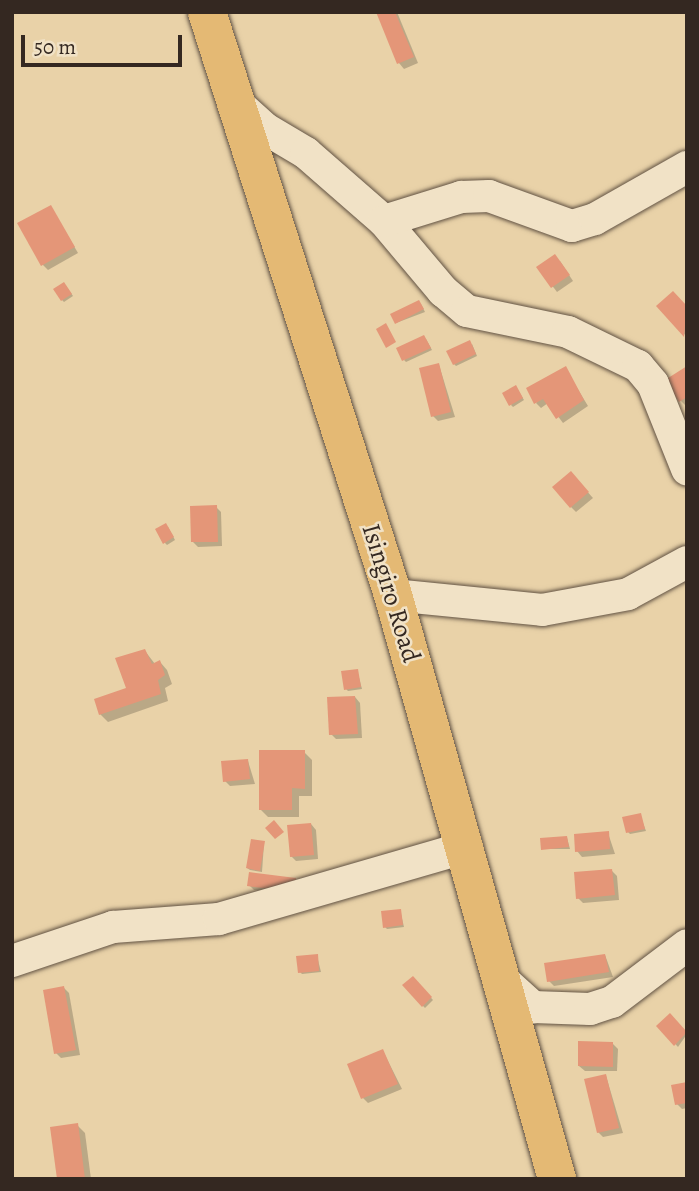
<!DOCTYPE html>
<html>
<head>
<meta charset="utf-8">
<style>
  body { margin:0 }
  #map { position:relative; width:699px; height:1191px; overflow:hidden; background:#e9d2a8; font-family:Alegreya,serif }
  div>[style] { position:absolute }
  [style*='--x'] { left:calc(var(--x)*1px); top:calc(var(--y)*1px); width:calc(var(--w)*1px); rotate:calc(var(--a)*1deg) }
  .shadow>* { inset:0; background:#0003 }
  .building>* { inset:0; background:#e49678 }
  .roads { filter:drop-shadow(0 0 2px #615243) drop-shadow(0 0 2px #615243) }
  .minor>* { height:32px; margin:-16px; padding:0 16px; transform-origin:16px; border-radius:16px; background:#f1e2c6 }
  .major>* { height:38px; margin:-19px; padding:0 19px; transform-origin:19px; border-radius:19px; background:#e4b974 }
  span { translate:-50% -50%; white-space:nowrap; text-align:center; line-height:1.15; -webkit-text-stroke:5px #f1e2c6; paint-order:stroke }
  .street-label { font-size:26px; color:#342821 }
  .frame { position:absolute; inset:0; border:14px solid #342821; pointer-events:none }
  .scale { position:absolute; left:21px; top:35px; width:161px; height:32px; box-sizing:border-box; border:4px solid #342821; border-top:0; padding-left:9px; font-size:21px; line-height:24px; white-space:nowrap; color:#342821; -webkit-text-stroke:5px #f1e2c6; paint-order:stroke }
</style>
</head>
<body>
<div id="map">
  <div class="shadow">
    <i style="clip-path:polygon(378px 12px,397px 12px,418px 63px,404px 69px,399px 63px)"></i>
    <i style="clip-path:polygon(51px 207px,78px 253px,48px 270px,43px 265px)"></i>
    <i style="clip-path:polygon(560px 261px,573px 281px,557px 292px,538px 267px)"></i>
    <i style="clip-path:polygon(66px 286px,73px 296px,64px 302px,62px 300px)"></i>
    <i style="clip-path:polygon(421px 304px,425px 312px,396px 323px)"></i>
    <i style="clip-path:polygon(658px 306px,687px 308px,687px 337px)"></i>
    <i style="clip-path:polygon(426px 339px,432px 350px,406px 362px,404px 360px)"></i>
    <i style="clip-path:polygon(472px 344px,477px 356px,456px 366px,454px 364px)"></i>
    <i style="clip-path:polygon(439px 365px,455px 417px,438px 421px,433px 416px)"></i>
    <i style="clip-path:polygon(565px 368px,588px 406px,563px 423px,548px 403px,541px 408px,536px 403px)"></i>
    <i style="clip-path:polygon(687px 368px,687px 405px,686px 406px,681px 401px)"></i>
    <i style="clip-path:polygon(518px 390px,524px 400px,513px 407px,511px 405px)"></i>
    <i style="clip-path:polygon(576px 479px,593px 498px,576px 512px,571px 507px)"></i>
    <i style="clip-path:polygon(216px 507px,221px 512px,222px 546px,198px 547px,192px 541px)"></i>
    <i style="clip-path:polygon(168px 527px,175px 540px,167px 545px,165px 543px)"></i>
    <i style="clip-path:polygon(145px 651px,155px 664px,160px 662px,167px 670px,172px 684px,165px 688px,168px 701px,108px 722px,100px 714px,128px 689px)"></i>
    <i style="clip-path:polygon(357px 670px,362px 689px,348px 691px,346px 689px)"></i>
    <i style="clip-path:polygon(355px 697px,360px 703px,362px 738px,336px 739px,331px 734px)"></i>
    <i style="clip-path:polygon(304px 752px,312px 760px,312px 796px,299px 796px,299px 817px,268px 817px,260px 809px)"></i>
    <i style="clip-path:polygon(248px 761px,255px 784px,230px 786px,225px 781px)"></i>
    <i style="clip-path:polygon(640px 815px,646px 831px,630px 834px,628px 832px)"></i>
    <i style="clip-path:polygon(311px 824px,316px 830px,318px 859px,296px 861px,291px 856px)"></i>
    <i style="clip-path:polygon(608px 833px,615px 854px,582px 857px,577px 851px)"></i>
    <i style="clip-path:polygon(567px 838px,570px 849px,543px 849px)"></i>
    <i style="clip-path:polygon(264px 843px,262px 872px,250px 870px,247px 868px)"></i>
    <i style="clip-path:polygon(612px 871px,617px 876px,619px 900px,583px 903px,578px 898px)"></i>
    <i style="clip-path:polygon(249px 885px,300px 885px,299px 896px,254px 890px)"></i>
    <i style="clip-path:polygon(400px 910px,404px 927px,387px 929px,385px 927px)"></i>
    <i style="clip-path:polygon(605px 955px,613px 977px,554px 986px,549px 981px)"></i>
    <i style="clip-path:polygon(317px 956px,321px 972px,302px 974px,300px 972px)"></i>
    <i style="clip-path:polygon(413px 978px,433px 1000px,425px 1008px,404px 986px)"></i>
    <i style="clip-path:polygon(64px 988px,69px 993px,80px 1055px,61px 1058px,56px 1053px)"></i>
    <i style="clip-path:polygon(670px 1016px,687px 1034px,678px 1047px,659px 1026px)"></i>
    <i style="clip-path:polygon(613px 1044px,618px 1049px,617px 1071px,585px 1071px,579px 1066px)"></i>
    <i style="clip-path:polygon(383px 1051px,402px 1089px,368px 1103px,363px 1098px)"></i>
    <i style="clip-path:polygon(606px 1076px,623px 1133px,603px 1137px,598px 1132px)"></i>
    <i style="clip-path:polygon(687px 1084px,687px 1108px,682px 1109px,677px 1104px)"></i>
    <i style="clip-path:polygon(77px 1125px,85px 1133px,91px 1179px,59px 1179px)"></i>
  </div>
  <div class="building">
    <i style="clip-path:polygon(376px 12px,395px 12px,414px 57px,397px 64px)"></i>
    <i style="clip-path:polygon(51px 205px,75px 247px,41px 266px,17px 223px)"></i>
    <i style="clip-path:polygon(555px 254px,570px 275px,551px 288px,536px 267px)"></i>
    <i style="clip-path:polygon(64px 282px,72px 294px,61px 301px,53px 289px)"></i>
    <i style="clip-path:polygon(673px 291px,687px 306px,684px 337px,656px 306px)"></i>
    <i style="clip-path:polygon(419px 300px,424px 309px,395px 324px,390px 314px)"></i>
    <i style="clip-path:polygon(386px 323px,396px 342px,386px 348px,376px 329px)"></i>
    <i style="clip-path:polygon(424px 335px,431px 348px,402px 361px,396px 348px)"></i>
    <i style="clip-path:polygon(470px 340px,476px 354px,453px 365px,446px 351px)"></i>
    <i style="clip-path:polygon(439px 363px,451px 412px,431px 417px,419px 368px)"></i>
    <i style="clip-path:polygon(566px 366px,584px 400px,556px 419px,543px 399px,534px 404px,526px 388px)"></i>
    <i style="clip-path:polygon(687px 366px,687px 397px,679px 402px,665px 380px)"></i>
    <i style="clip-path:polygon(516px 385px,523px 398px,509px 406px,502px 393px)"></i>
    <i style="clip-path:polygon(571px 471px,589px 492px,570px 508px,552px 487px)"></i>
    <i style="clip-path:polygon(217px 505px,218px 542px,191px 542px,190px 506px)"></i>
    <i style="clip-path:polygon(166px 523px,174px 537px,163px 544px,155px 529px)"></i>
    <i style="clip-path:polygon(145px 649px,152px 664px,160px 660px,165px 675px,158px 680px,161px 694px,99px 715px,94px 699px,126px 688px,115px 658px)"></i>
    <i style="clip-path:polygon(358px 669px,361px 687px,344px 690px,341px 671px)"></i>
    <i style="clip-path:polygon(355px 696px,358px 734px,329px 735px,327px 697px)"></i>
    <i style="clip-path:polygon(259px 750px,305px 750px,305px 789px,292px 788px,292px 810px,259px 810px)"></i>
    <i style="clip-path:polygon(248px 759px,250px 779px,223px 782px,221px 761px)"></i>
    <i style="clip-path:polygon(641px 813px,645px 829px,626px 833px,622px 817px)"></i>
    <i style="clip-path:polygon(274px 820px,284px 832px,275px 839px,265px 828px)"></i>
    <i style="clip-path:polygon(311px 823px,314px 855px,290px 857px,287px 825px)"></i>
    <i style="clip-path:polygon(609px 831px,610px 849px,575px 852px,574px 834px)"></i>
    <i style="clip-path:polygon(567px 836px,569px 847px,541px 850px,540px 838px)"></i>
    <i style="clip-path:polygon(251px 839px,265px 841px,260px 871px,246px 868px)"></i>
    <i style="clip-path:polygon(612px 869px,615px 895px,576px 899px,574px 872px)"></i>
    <i style="clip-path:polygon(249px 872px,296px 878px,294px 892px,247px 886px)"></i>
    <i style="clip-path:polygon(401px 909px,403px 925px,383px 928px,381px 911px)"></i>
    <i style="clip-path:polygon(318px 954px,319px 971px,298px 973px,296px 956px)"></i>
    <i style="clip-path:polygon(605px 954px,609px 972px,547px 982px,544px 963px)"></i>
    <i style="clip-path:polygon(413px 976px,432px 997px,422px 1007px,402px 985px)"></i>
    <i style="clip-path:polygon(64px 986px,76px 1050px,54px 1054px,43px 990px)"></i>
    <i style="clip-path:polygon(670px 1013px,687px 1032px,674px 1046px,656px 1026px)"></i>
    <i style="clip-path:polygon(578px 1041px,613px 1042px,613px 1067px,578px 1066px)"></i>
    <i style="clip-path:polygon(383px 1049px,398px 1084px,361px 1099px,347px 1064px)"></i>
    <i style="clip-path:polygon(606px 1074px,619px 1128px,597px 1133px,584px 1079px)"></i>
    <i style="clip-path:polygon(687px 1082px,687px 1103px,675px 1105px,671px 1085px)"></i>
    <i style="clip-path:polygon(78px 1123px,85px 1179px,57px 1179px,50px 1127px)"></i>
  </div>
  <div class="roads">
    <div class="minor">
      <i style="--x:241;--y:107;--w:31;--a:42"></i>
      <i style="--x:264;--y:128;--w:49;--a:30.8"></i>
      <i style="--x:306;--y:153;--w:103;--a:41.1"></i>
      <i style="--x:384;--y:221;--w:92;--a:49.9"></i>
      <i style="--x:443;--y:291;--w:31;--a:40"></i>
      <i style="--x:467;--y:311;--w:103;--a:11.7"></i>
      <i style="--x:568;--y:332;--w:78;--a:25.9"></i>
      <i style="--x:638;--y:366;--w:23;--a:50"></i>
      <i style="--x:653;--y:384;--w:92;--a:68.2"></i>
      <i style="--x:384;--y:221;--w:81;--a:-17.3"></i>
      <i style="--x:461;--y:197;--w:28;--a:-2"></i>
      <i style="--x:489;--y:196;--w:88;--a:19.9"></i>
      <i style="--x:572;--y:226;--w:24;--a:-17"></i>
      <i style="--x:595;--y:219;--w:106;--a:-29.5"></i>
      <i style="--x:393;--y:595;--w:150;--a:5.7"></i>
      <i style="--x:542;--y:610;--w:87;--a:-10.5"></i>
      <i style="--x:628;--y:594;--w:67;--a:-28.5"></i>
      <i style="--x:12;--y:961;--w:107;--a:-18.6"></i>
      <i style="--x:113;--y:927;--w:106;--a:-4.3"></i>
      <i style="--x:219;--y:919;--w:258;--a:-16.2"></i>
      <i style="--x:505;--y:982;--w:38;--a:42"></i>
      <i style="--x:533;--y:1007;--w:57;--a:2"></i>
      <i style="--x:590;--y:1009;--w:23;--a:-18"></i>
      <i style="--x:612;--y:1002;--w:94;--a:-37.2"></i>
    </div>
    <div class="major">
      <i style="--x:207;--y:12;--w:612;--a:72.31"></i>
      <i style="--x:393;--y:595;--w:607;--a:74.31"></i>
    </div>
  </div>
  <div class="street-label">
    <span style="left:391px;top:593px;rotate:73deg">Isingiro Road</span>
  </div>
  <div class="frame"></div>
  <div class="scale">50 m</div>
</div>
</body>
</html>
